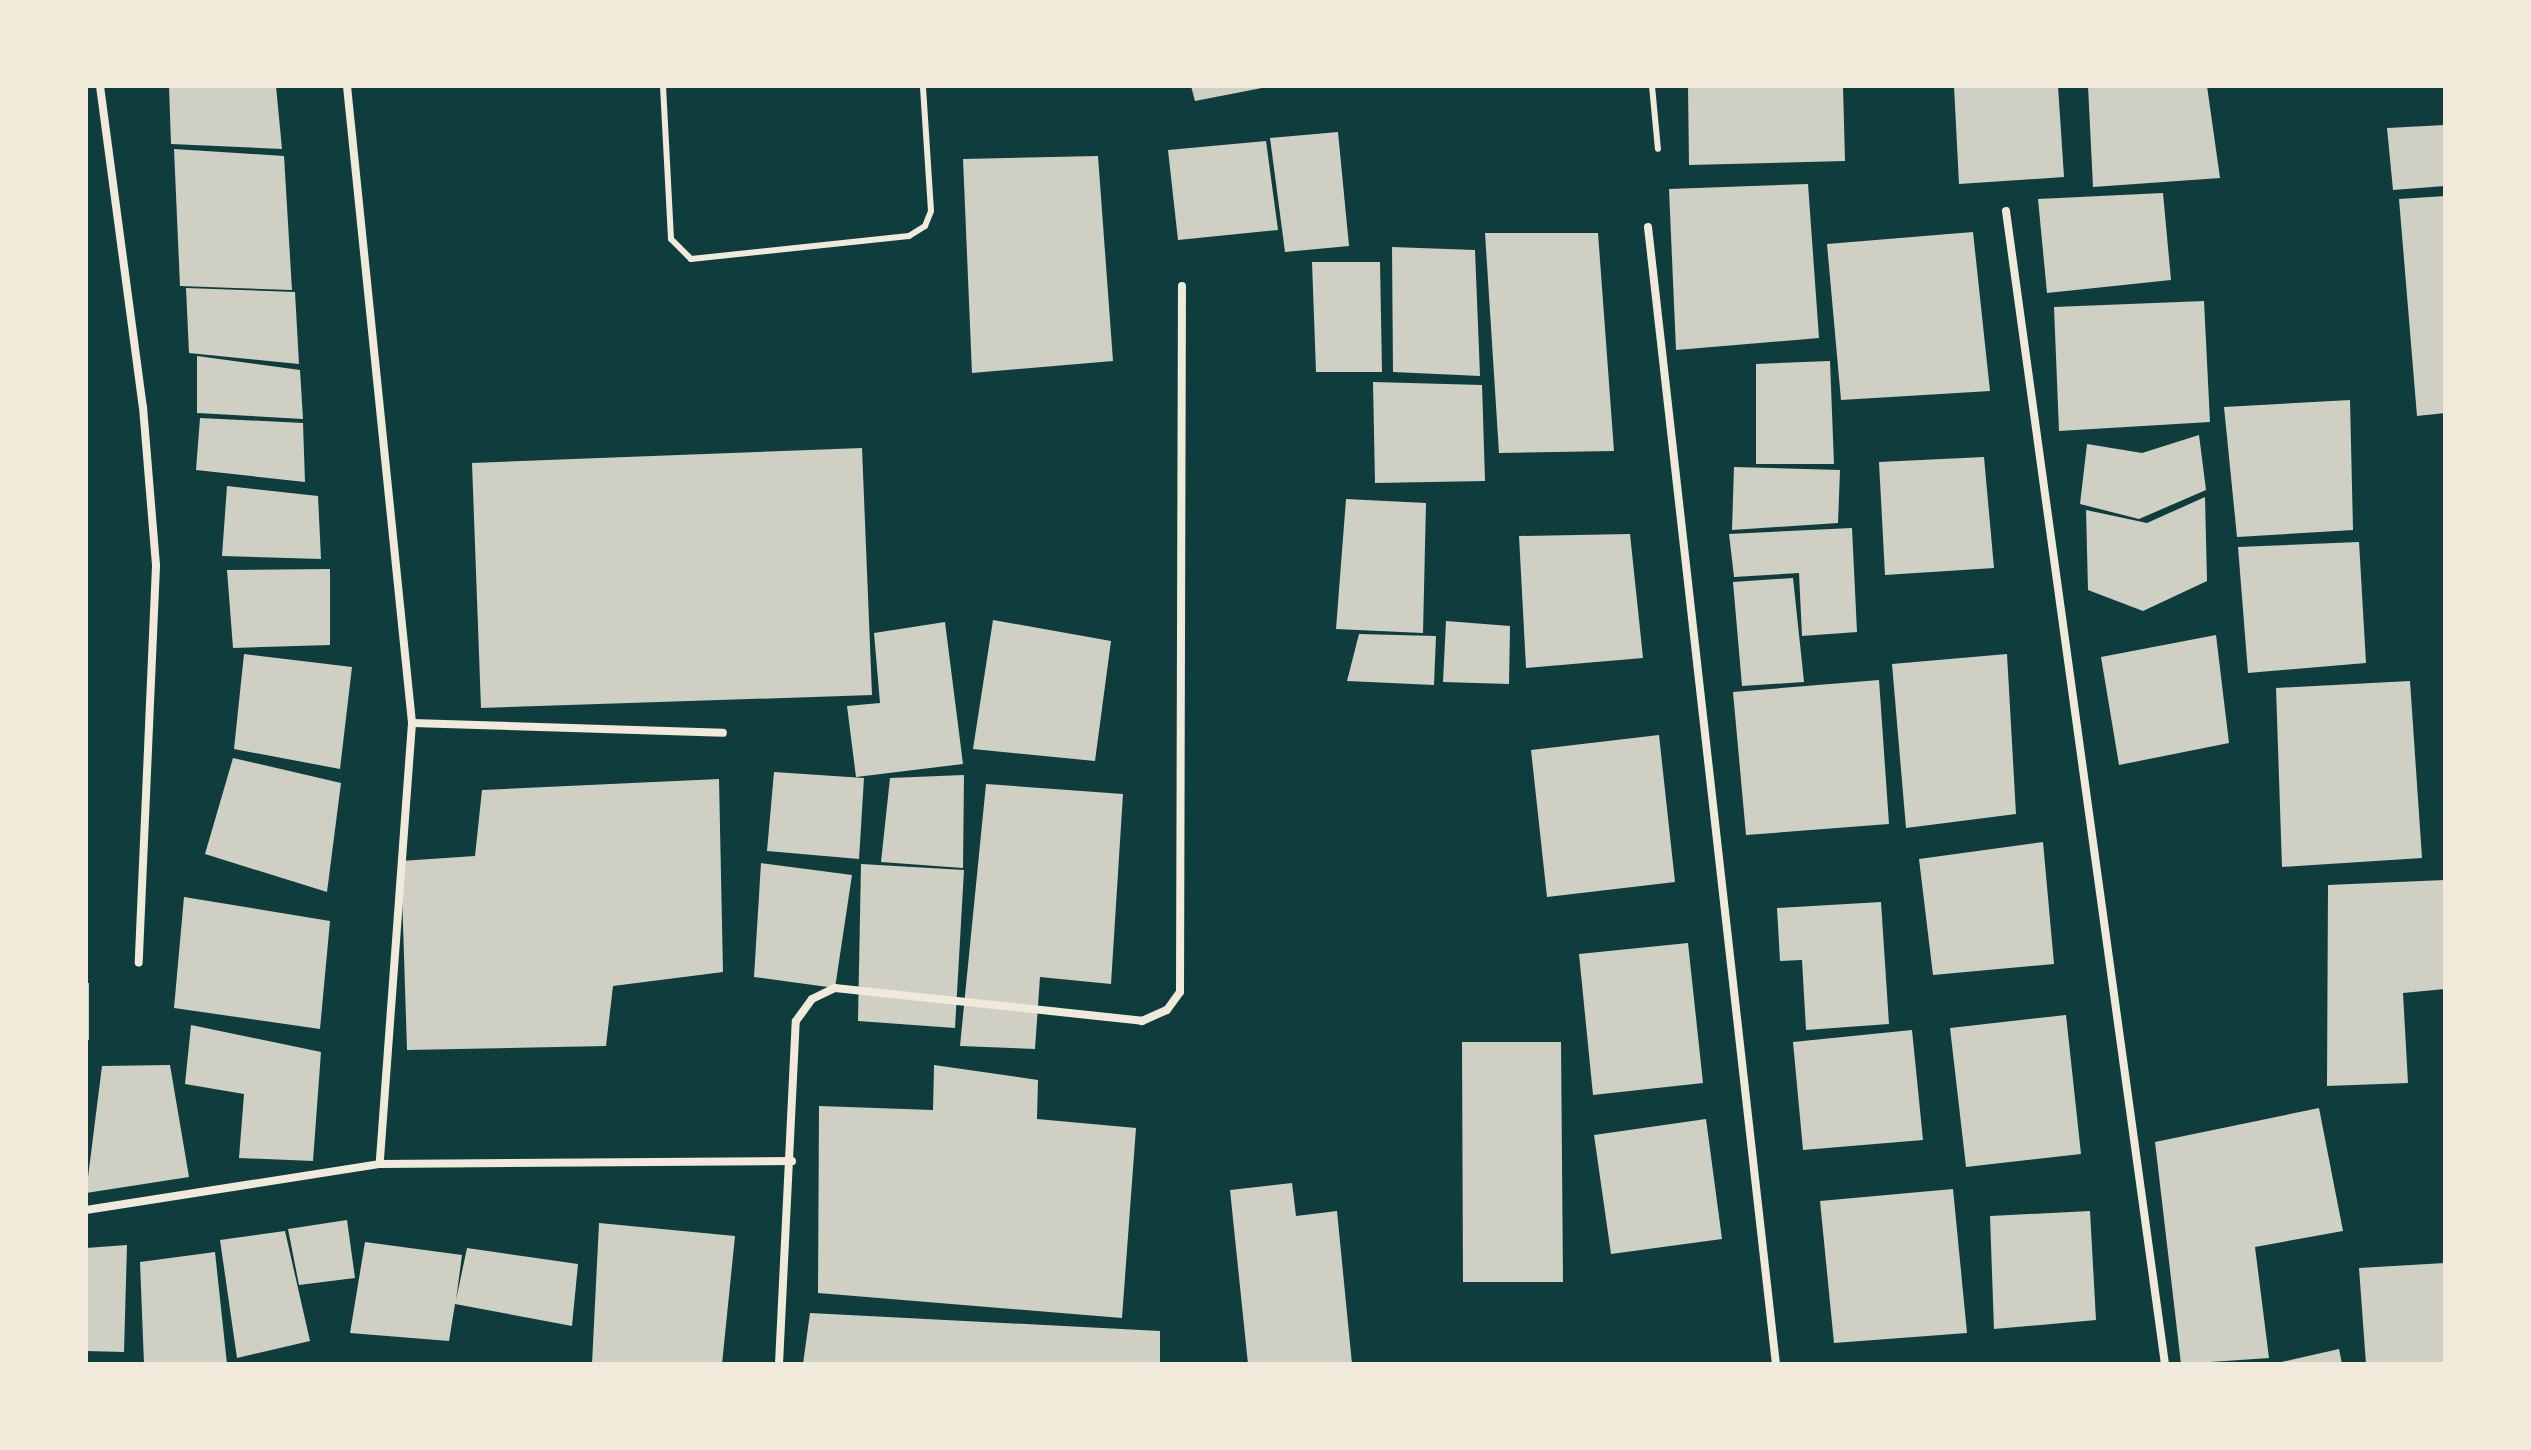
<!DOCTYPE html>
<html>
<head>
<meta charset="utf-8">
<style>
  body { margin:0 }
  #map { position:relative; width:2531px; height:1450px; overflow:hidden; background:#0f3d3e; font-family:Lora,serif }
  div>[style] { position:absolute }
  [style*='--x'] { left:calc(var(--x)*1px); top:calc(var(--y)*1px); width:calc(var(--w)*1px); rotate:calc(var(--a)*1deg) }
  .building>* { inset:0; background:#cfcfc3 }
  .service>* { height:6px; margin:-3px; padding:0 3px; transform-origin:3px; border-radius:3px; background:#f1e9da }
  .minor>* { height:8px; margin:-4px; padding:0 4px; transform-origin:4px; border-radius:4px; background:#f1e9da }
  span { translate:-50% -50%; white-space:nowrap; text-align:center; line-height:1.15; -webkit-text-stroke:6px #f1e9da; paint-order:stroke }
  .frame { position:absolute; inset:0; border:88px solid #f1e9da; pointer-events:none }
</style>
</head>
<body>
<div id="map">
  <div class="building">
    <i style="clip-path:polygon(169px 86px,276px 86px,282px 149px,171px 144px)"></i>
    <i style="clip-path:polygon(1191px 86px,1267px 86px,1267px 87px,1195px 101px)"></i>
    <i style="clip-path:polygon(1688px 86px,1843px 86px,1845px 161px,1689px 165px)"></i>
    <i style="clip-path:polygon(1954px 86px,2058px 86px,2064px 177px,1959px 184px)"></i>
    <i style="clip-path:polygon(2088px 86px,2207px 86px,2220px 178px,2093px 187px)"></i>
    <i style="clip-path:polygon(2445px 125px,2445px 186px,2393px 190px,2387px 128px)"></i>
    <i style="clip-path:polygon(1338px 132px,1349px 246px,1285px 252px,1270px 138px)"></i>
    <i style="clip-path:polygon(1266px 141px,1278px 230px,1178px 240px,1168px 150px)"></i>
    <i style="clip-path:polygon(174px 149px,284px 156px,292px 290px,180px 286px)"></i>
    <i style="clip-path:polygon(1098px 156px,1113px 361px,972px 373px,963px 159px)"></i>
    <i style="clip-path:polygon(1808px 184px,1819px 338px,1676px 350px,1669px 189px)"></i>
    <i style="clip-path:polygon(2163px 193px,2171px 280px,2047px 293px,2038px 199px)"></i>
    <i style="clip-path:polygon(2445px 196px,2445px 413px,2417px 416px,2399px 199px)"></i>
    <i style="clip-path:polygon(1973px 232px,1990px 391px,1841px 400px,1827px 244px)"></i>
    <i style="clip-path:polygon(1485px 233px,1598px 233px,1614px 451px,1499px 453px)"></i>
    <i style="clip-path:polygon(1392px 247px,1475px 250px,1480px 376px,1393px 372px)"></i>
    <i style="clip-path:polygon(1312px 262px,1380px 262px,1382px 372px,1316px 372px)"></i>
    <i style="clip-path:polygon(186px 288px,295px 292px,299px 364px,189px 353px)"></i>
    <i style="clip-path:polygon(2204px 301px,2210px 422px,2059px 431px,2054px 307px)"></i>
    <i style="clip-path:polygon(197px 356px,300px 370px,303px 419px,197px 413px)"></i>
    <i style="clip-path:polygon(1830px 361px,1834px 464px,1756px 464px,1756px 364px)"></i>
    <i style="clip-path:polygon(1373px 382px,1482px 385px,1485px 481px,1375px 483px)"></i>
    <i style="clip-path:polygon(2350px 400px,2353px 530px,2237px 537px,2224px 407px)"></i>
    <i style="clip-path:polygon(200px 418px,303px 423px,305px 482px,196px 470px)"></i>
    <i style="clip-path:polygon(2199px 435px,2206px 490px,2139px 519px,2080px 504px,2087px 444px,2142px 453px)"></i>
    <i style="clip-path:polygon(862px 448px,872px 695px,481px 708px,472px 463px)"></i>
    <i style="clip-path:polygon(1984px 457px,1994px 568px,1885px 575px,1879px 462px)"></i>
    <i style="clip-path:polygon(1734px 467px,1840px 470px,1838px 523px,1732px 530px)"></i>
    <i style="clip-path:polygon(227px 486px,318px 496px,321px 559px,222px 556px)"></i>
    <i style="clip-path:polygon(2205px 497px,2207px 581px,2143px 611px,2088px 590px,2086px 510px,2147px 523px)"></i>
    <i style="clip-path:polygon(1346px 499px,1426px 503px,1423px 633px,1336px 629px)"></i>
    <i style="clip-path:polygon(1852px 528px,1857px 632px,1802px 636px,1799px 573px,1734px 577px,1729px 534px)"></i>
    <i style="clip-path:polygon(1630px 534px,1643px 658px,1526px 668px,1519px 536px)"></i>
    <i style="clip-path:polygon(2359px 542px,2366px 663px,2248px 673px,2238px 547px)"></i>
    <i style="clip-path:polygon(330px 569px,330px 645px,233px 648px,227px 570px)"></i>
    <i style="clip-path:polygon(1793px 578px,1804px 682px,1742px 686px,1733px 582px)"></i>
    <i style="clip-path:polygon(993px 620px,1111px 641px,1095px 761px,973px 749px)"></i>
    <i style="clip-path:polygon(1446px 621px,1510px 626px,1509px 684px,1443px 682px)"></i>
    <i style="clip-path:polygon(945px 622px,963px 764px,856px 777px,847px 706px,880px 703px,874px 633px)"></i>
    <i style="clip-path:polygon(1359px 634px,1436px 636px,1434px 685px,1347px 681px)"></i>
    <i style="clip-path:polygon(2216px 635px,2229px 743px,2119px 765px,2101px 657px)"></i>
    <i style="clip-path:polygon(244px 654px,352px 667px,340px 769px,234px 749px)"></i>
    <i style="clip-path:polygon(2007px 654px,2016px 814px,1906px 828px,1892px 664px)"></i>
    <i style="clip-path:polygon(1879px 680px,1889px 824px,1746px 835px,1733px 692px)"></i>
    <i style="clip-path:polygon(2410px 681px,2422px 858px,2282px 867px,2276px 688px)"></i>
    <i style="clip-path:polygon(1659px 735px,1675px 882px,1547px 897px,1531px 750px)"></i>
    <i style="clip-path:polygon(233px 758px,341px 783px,327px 892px,205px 854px)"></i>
    <i style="clip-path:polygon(774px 772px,864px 778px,859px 859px,767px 851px)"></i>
    <i style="clip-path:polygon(964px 775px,963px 868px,881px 862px,890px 778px)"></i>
    <i style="clip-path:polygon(719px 779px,723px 972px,613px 986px,606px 1046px,407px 1050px,401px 861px,475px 856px,482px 790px)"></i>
    <i style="clip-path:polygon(986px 784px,1123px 794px,1111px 984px,1040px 977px,1035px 1049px,960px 1046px)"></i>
    <i style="clip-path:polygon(2043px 842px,2054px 964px,1933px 975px,1919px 859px)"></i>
    <i style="clip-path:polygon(761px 863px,852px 875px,835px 988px,754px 977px)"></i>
    <i style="clip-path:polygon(861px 864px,964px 870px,955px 1028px,858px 1021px)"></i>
    <i style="clip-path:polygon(2445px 880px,2445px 989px,2403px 993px,2408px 1083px,2327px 1086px,2328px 885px)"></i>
    <i style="clip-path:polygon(184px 897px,330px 921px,320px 1029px,174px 1008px)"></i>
    <i style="clip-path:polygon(1881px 902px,1889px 1024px,1806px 1030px,1802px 960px,1780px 961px,1777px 908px)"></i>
    <i style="clip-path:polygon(1688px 943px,1703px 1083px,1593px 1095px,1579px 954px)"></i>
    <i style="clip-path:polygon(86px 983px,89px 983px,89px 1040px,86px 1040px)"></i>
    <i style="clip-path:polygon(2066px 1015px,2081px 1154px,1966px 1167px,1950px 1028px)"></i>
    <i style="clip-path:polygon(191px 1025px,321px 1052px,313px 1161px,239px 1158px,244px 1094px,185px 1084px)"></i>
    <i style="clip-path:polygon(1912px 1030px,1923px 1140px,1803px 1150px,1793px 1042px)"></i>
    <i style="clip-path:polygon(1462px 1042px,1561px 1042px,1563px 1282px,1463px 1282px)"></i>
    <i style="clip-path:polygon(170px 1065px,189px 1177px,86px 1193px,102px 1066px)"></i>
    <i style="clip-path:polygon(934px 1065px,1038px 1080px,1037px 1119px,1136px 1128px,1122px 1318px,818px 1293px,819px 1106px,933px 1110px)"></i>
    <i style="clip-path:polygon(2319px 1108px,2343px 1231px,2255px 1247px,2269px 1358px,2181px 1364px,2155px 1142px)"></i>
    <i style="clip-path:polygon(1706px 1119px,1722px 1239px,1611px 1254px,1594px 1135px)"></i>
    <i style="clip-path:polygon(1292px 1183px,1296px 1216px,1337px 1211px,1352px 1364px,1248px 1364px,1230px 1190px)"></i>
    <i style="clip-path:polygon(1953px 1189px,1967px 1333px,1834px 1343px,1820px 1201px)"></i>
    <i style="clip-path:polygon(2090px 1211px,2096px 1320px,1994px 1329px,1990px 1216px)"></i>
    <i style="clip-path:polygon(347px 1220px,355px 1278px,299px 1285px,288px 1229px)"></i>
    <i style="clip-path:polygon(599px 1223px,735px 1236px,722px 1364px,592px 1364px)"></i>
    <i style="clip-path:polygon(285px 1231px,310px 1341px,237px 1358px,220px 1240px)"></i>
    <i style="clip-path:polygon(365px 1242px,462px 1255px,456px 1300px,467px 1248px,578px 1264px,572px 1326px,455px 1304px,449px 1341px,350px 1333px)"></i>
    <i style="clip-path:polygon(127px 1245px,124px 1352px,86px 1351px,86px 1248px)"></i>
    <i style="clip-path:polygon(215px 1252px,227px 1364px,144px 1364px,140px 1262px)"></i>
    <i style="clip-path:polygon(2445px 1263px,2445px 1364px,2366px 1364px,2359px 1268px)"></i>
    <i style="clip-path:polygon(810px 1313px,1160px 1331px,1160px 1364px,803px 1364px)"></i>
    <i style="clip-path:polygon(2339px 1349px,2342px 1364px,2277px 1364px,2277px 1363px)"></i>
  </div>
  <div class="service">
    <i style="--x:663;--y:86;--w:153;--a:87"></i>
    <i style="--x:671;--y:239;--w:28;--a:45"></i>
    <i style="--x:691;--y:259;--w:219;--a:-6"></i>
    <i style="--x:909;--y:236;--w:19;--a:-32"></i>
    <i style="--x:925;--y:226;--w:16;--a:-68"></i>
    <i style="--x:931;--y:211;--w:125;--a:-93.7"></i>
    <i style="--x:1652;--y:86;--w:63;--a:84.6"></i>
  </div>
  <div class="minor">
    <i style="--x:100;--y:86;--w:324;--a:82.4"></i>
    <i style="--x:143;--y:407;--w:160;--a:85.3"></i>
    <i style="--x:156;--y:566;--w:397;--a:92.5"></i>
    <i style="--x:347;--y:86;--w:640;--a:84.17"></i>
    <i style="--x:412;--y:723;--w:442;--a:94.2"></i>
    <i style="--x:2006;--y:211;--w:1164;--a:82.15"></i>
    <i style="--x:1648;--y:227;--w:1144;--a:83.58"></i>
    <i style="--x:412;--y:723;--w:311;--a:1.8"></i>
    <i style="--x:86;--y:1210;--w:298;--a:-8.9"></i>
    <i style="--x:380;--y:1164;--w:412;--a:-0.4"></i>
    <i style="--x:779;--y:1364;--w:343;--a:-87.2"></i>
    <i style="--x:796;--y:1021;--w:27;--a:-54"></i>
    <i style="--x:812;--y:999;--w:25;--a:-26"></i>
    <i style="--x:835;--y:988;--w:309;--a:6.1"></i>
    <i style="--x:1142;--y:1021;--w:27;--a:-24"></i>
    <i style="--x:1167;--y:1010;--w:22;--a:-54"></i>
    <i style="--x:1180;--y:992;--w:706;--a:-89.84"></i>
  </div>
  <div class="frame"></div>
</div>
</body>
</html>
